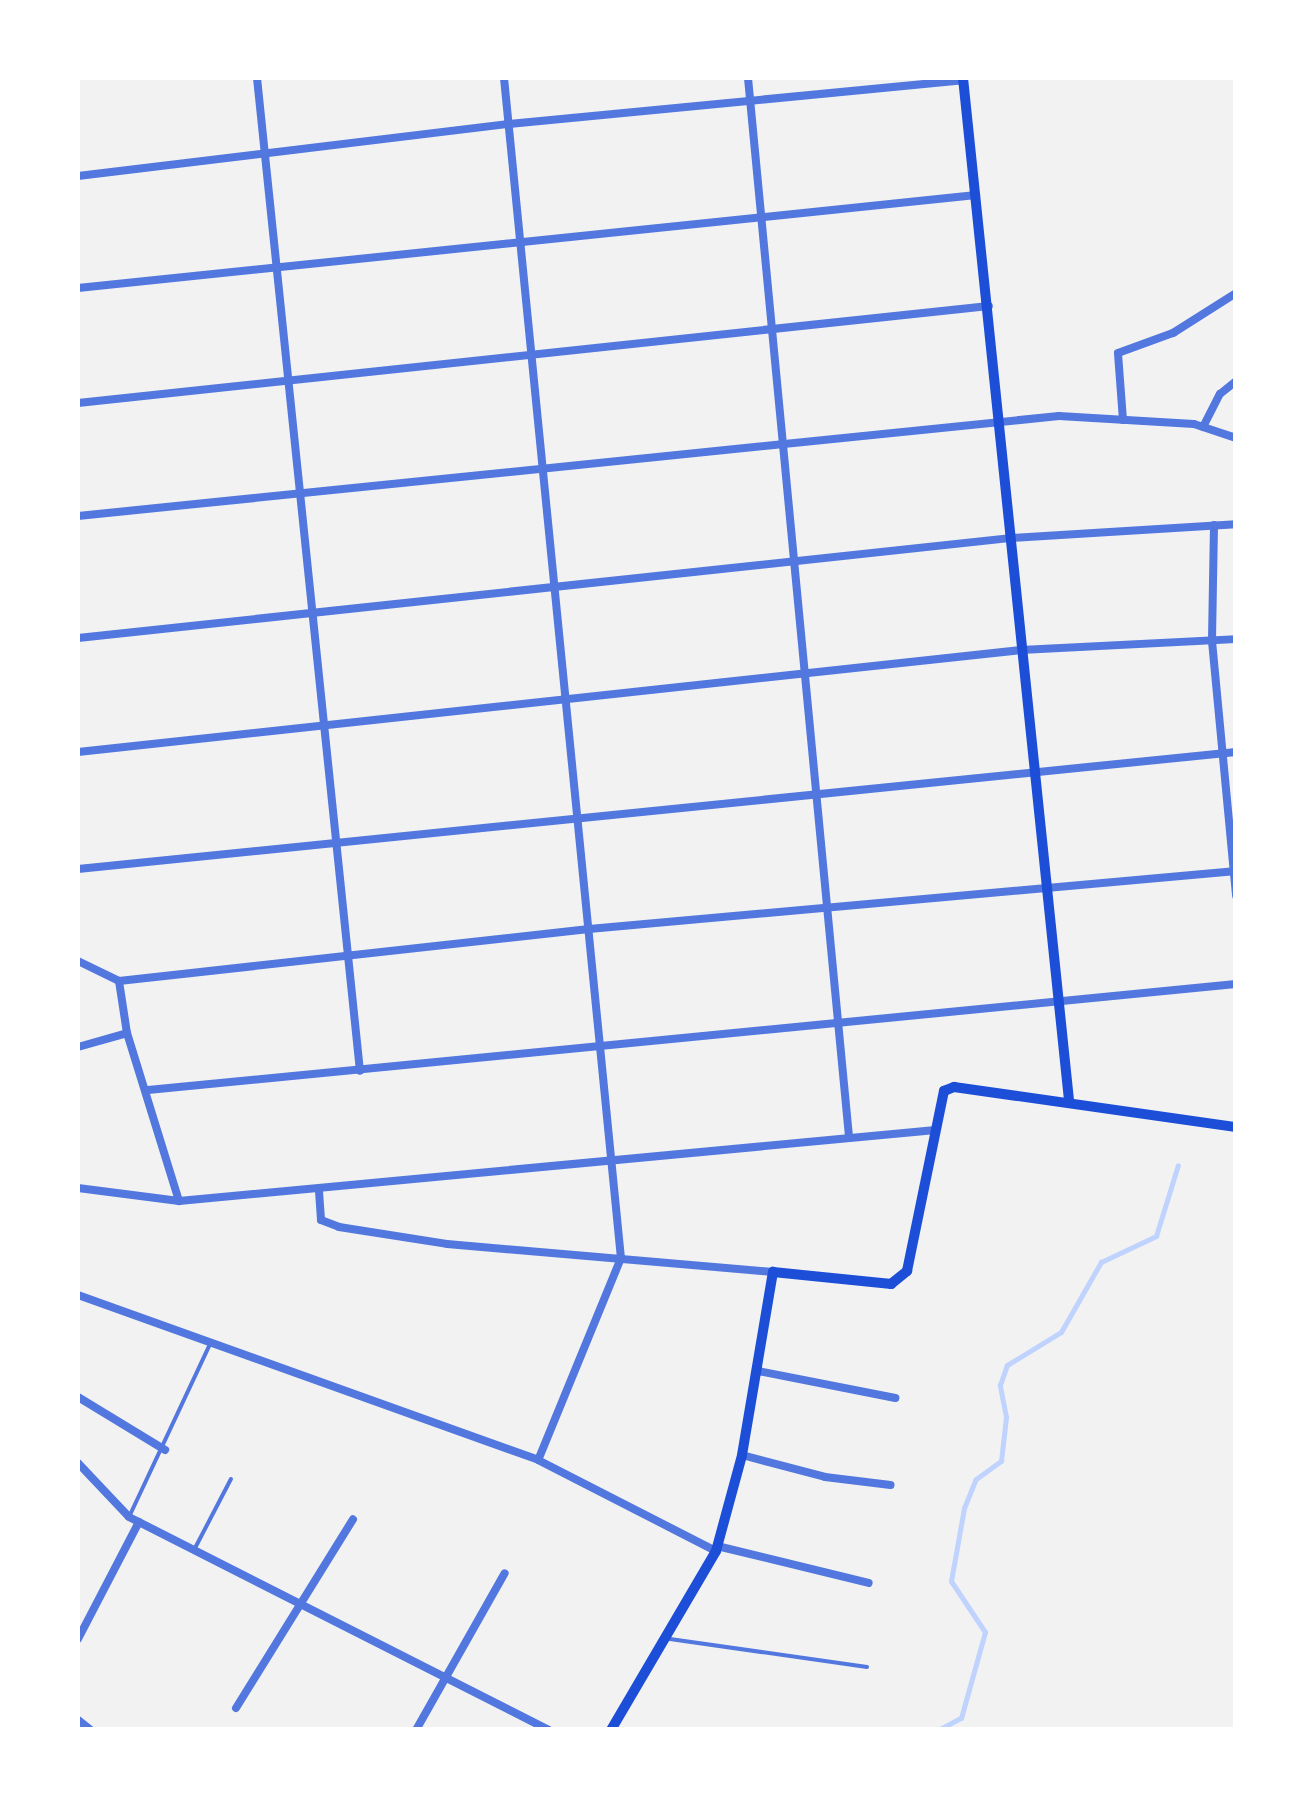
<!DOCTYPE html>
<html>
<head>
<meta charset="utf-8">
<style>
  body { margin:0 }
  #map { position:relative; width:1313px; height:1807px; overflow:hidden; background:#f2f2f2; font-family:"Crimson Pro",serif }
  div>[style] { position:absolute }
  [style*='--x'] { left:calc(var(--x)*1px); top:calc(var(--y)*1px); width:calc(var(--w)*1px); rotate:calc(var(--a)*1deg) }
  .stream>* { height:5px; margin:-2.5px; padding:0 2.5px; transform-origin:2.5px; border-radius:2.5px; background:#bfd3fe }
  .service>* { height:4px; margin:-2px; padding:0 2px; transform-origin:2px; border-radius:2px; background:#5277de }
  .minor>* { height:8px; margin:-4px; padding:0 4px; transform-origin:4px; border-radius:4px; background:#5277de }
  .secondary>* { height:10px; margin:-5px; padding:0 5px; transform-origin:5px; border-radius:5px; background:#1d4ed8 }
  span { translate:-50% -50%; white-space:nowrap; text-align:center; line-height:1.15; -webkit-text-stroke:9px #fff; paint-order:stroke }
  .frame { position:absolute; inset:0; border:80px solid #fff; pointer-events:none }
</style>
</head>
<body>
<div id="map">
  <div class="stream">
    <i style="--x:938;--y:1730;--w:26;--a:-28"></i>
    <i style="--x:961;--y:1718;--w:89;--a:-74.4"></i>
    <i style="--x:985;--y:1632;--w:61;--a:-123.7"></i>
    <i style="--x:951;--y:1581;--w:74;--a:-79.9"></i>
    <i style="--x:964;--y:1508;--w:31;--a:-68"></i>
    <i style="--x:976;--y:1479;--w:31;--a:-36"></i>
    <i style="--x:1001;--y:1461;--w:44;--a:-83.5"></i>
    <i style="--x:1006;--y:1417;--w:33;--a:-101"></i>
    <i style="--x:1000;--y:1385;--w:21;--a:-71"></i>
    <i style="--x:1007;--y:1365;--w:63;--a:-31.4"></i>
    <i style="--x:1061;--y:1332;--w:81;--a:-60.3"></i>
    <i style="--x:1101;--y:1262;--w:61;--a:-25.3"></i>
    <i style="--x:1156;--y:1236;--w:74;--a:-72.8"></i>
  </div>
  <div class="service">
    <i style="--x:129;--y:1517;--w:189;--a:-64.9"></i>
    <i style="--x:194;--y:1550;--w:80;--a:-62.5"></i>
    <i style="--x:670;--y:1639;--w:199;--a:8.1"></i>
  </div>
  <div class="minor">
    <i style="--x:257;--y:78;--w:998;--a:84.08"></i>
    <i style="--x:504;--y:78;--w:1186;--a:84.34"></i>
    <i style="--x:621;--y:1258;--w:218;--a:112.3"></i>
    <i style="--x:748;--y:78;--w:1063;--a:84.55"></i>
    <i style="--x:78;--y:176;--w:434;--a:-6.9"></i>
    <i style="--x:509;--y:124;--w:456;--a:-5.5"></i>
    <i style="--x:78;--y:288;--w:903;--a:-5.91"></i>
    <i style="--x:78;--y:403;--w:916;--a:-6.08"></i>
    <i style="--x:1123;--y:420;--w:67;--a:-94.3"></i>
    <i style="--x:1118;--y:353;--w:59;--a:-20"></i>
    <i style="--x:1173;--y:333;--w:75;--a:-32.4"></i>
    <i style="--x:1203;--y:427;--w:37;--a:-63"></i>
    <i style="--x:1220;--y:394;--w:21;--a:-39"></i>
    <i style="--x:78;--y:516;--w:986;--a:-5.82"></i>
    <i style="--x:1059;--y:416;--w:135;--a:3.4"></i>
    <i style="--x:1194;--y:424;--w:44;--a:18.4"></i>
    <i style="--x:1214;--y:525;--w:116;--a:91"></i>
    <i style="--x:1212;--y:641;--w:256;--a:84.6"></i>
    <i style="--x:78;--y:638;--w:937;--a:-6.12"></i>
    <i style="--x:1010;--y:538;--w:226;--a:-3.5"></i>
    <i style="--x:78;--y:752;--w:949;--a:-6.17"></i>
    <i style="--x:1021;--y:650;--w:215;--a:-2.9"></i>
    <i style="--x:78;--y:869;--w:1164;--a:-5.77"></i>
    <i style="--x:78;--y:961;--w:46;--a:26"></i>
    <i style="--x:119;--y:981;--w:473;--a:-6.3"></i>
    <i style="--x:589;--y:929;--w:650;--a:-5.12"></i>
    <i style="--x:119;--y:981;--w:53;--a:81.3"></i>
    <i style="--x:127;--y:1033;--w:176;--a:72.8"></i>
    <i style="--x:78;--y:1047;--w:51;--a:-15.9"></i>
    <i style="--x:148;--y:1090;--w:1093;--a:-5.56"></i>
    <i style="--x:78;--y:1188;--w:102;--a:7.3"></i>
    <i style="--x:179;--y:1201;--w:760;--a:-5.36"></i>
    <i style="--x:319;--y:1191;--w:29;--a:86"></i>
    <i style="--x:321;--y:1220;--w:19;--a:21"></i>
    <i style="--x:339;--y:1227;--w:109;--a:8.9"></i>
    <i style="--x:447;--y:1244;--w:327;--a:4.9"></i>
    <i style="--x:78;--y:1295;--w:489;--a:19.7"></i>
    <i style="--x:538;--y:1460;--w:200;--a:27.1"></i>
    <i style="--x:758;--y:1371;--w:140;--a:11.1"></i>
    <i style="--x:78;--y:1397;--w:102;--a:31.3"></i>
    <i style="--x:742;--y:1455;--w:86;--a:14.8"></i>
    <i style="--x:825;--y:1477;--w:66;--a:6.9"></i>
    <i style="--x:78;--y:1463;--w:74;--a:46.6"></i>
    <i style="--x:129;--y:1517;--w:471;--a:26.9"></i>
    <i style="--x:717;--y:1546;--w:156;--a:13.7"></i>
    <i style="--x:78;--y:1639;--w:132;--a:-62.5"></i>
    <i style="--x:236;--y:1708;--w:222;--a:-58.2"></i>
    <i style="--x:78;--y:1720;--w:16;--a:38"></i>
    <i style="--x:416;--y:1730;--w:180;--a:-60.5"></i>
  </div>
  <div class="secondary">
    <i style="--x:963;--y:78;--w:1028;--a:84.08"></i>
    <i style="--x:611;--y:1730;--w:208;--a:-59.6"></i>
    <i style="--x:716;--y:1551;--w:99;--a:-74.8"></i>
    <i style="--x:742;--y:1455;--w:186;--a:-80.4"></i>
    <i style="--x:773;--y:1272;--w:119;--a:5.8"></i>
    <i style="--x:891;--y:1284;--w:21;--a:-39"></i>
    <i style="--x:907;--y:1271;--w:184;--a:-78.4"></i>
    <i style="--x:944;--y:1091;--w:11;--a:-22"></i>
    <i style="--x:954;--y:1087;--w:285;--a:8.1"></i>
  </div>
  <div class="frame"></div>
</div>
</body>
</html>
